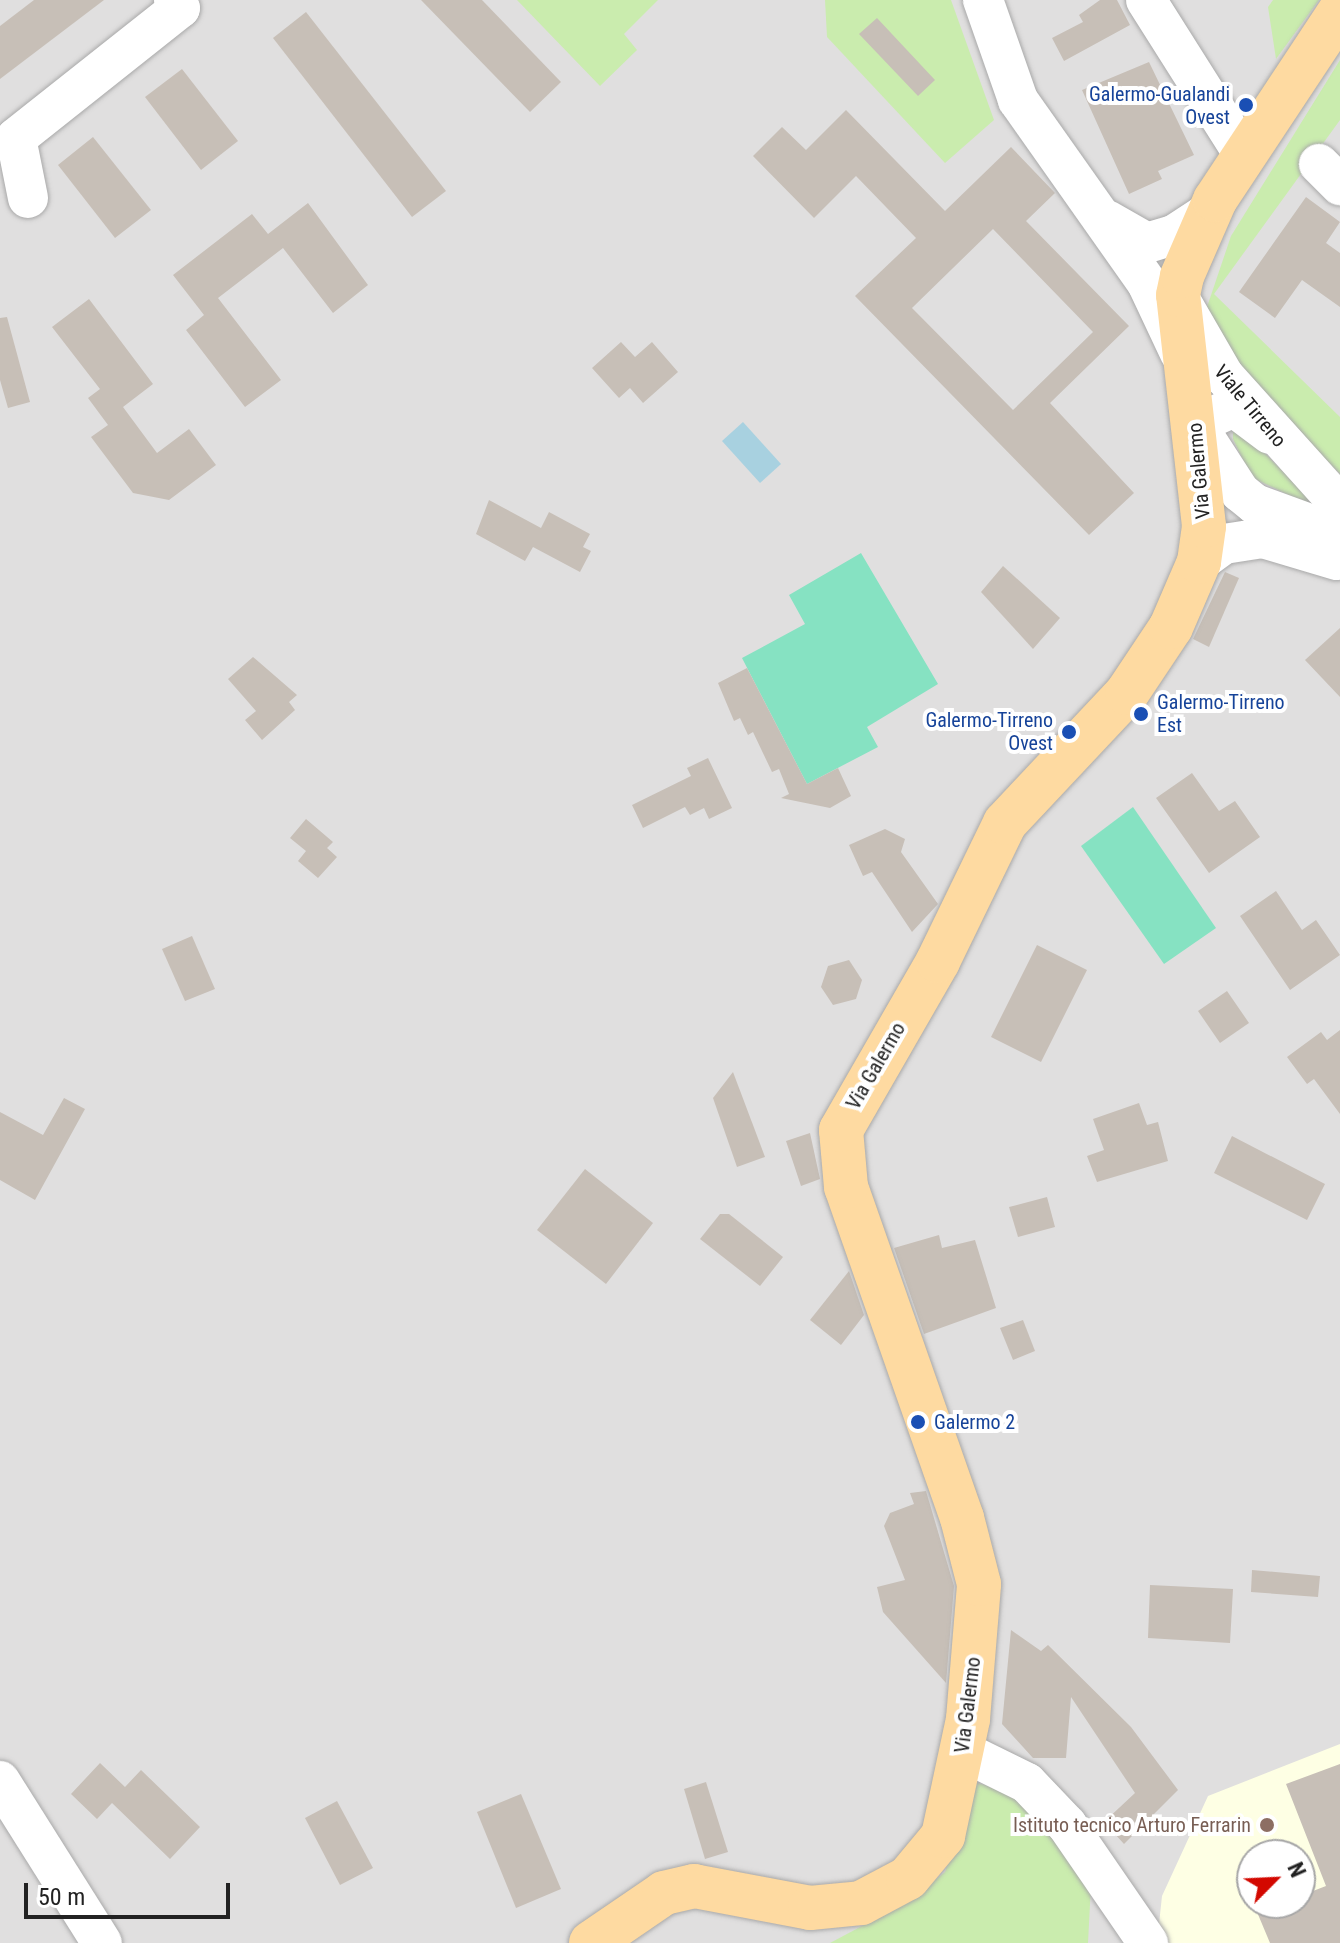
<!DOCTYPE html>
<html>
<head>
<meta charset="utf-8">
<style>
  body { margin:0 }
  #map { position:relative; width:1340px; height:1943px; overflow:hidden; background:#f2efe8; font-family:"Roboto Condensed",sans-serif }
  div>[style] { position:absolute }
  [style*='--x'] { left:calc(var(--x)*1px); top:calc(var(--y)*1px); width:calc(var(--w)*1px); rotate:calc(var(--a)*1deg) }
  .residential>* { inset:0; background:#e0dfdf }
  .education>* { inset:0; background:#feffe4 }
  .grass>* { inset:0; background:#caecae }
  .pitch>* { inset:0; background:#86e2c2 }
  .water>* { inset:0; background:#a8d1e0 }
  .building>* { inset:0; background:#c7bfb7 }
  .roads { filter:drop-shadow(0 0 2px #a9a9a9) drop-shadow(0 0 2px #a9a9a9) }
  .minor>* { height:40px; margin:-20px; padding:0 20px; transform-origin:20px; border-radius:20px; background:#fff }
  .major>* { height:44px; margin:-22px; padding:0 22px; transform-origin:22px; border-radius:22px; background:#fedaa1 }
  .dots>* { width:22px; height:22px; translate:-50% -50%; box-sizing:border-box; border:4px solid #fff; border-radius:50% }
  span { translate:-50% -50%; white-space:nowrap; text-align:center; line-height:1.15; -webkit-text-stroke:8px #fff; paint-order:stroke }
  .transit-label { font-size:20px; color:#164399 }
  .right { translate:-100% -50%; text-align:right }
  .left { translate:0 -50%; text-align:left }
  .street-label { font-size:20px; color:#222 }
  .education-label { font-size:20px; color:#785e54 }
  .north { position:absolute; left:1236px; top:1839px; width:80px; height:80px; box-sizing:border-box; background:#fff; border:2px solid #a7a7a7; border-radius:50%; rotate:66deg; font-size:22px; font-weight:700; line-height:32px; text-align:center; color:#222 }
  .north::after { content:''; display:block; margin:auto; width:28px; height:36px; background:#d30800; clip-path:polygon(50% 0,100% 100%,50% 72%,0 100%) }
  .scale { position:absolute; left:24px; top:1883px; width:206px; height:36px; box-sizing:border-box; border:4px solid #222; border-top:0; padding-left:10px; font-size:24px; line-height:28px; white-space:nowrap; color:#222; -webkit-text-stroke:6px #fff; paint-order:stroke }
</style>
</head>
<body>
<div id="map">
  <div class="residential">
    <i style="clip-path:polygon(evenodd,0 0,1340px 0,1340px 1943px,0 1943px,0 0,1252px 1855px,1300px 1855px,1300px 1903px,1252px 1903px,1252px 1855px)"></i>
  </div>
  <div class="education">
    <i style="clip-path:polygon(evenodd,1340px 1744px,1340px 1943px,1157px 1943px,1162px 1896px,1208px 1796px,1340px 1744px,1252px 1855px,1300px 1855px,1300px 1903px,1252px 1903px,1252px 1855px)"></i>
  </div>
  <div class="grass">
    <i style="clip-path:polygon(517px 0,658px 0,624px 34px,637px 50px,600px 86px)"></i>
    <i style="clip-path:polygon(825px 0,951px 0,994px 120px,945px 163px,827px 37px)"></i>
    <i style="clip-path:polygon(1273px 0,1319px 0,1276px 59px,1268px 7px)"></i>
    <i style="clip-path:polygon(1340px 60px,1340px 120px,1214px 294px,1340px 417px,1340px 474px,1239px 372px,1207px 307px,1231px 236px)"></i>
    <i style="clip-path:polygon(1233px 421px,1322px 511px,1251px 477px,1233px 439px)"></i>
    <i style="clip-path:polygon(974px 1782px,1016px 1794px,1091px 1885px,1088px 1943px,830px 1943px,909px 1901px,945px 1872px)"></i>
  </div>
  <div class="pitch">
    <i style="clip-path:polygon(861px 553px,938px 684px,867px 727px,878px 747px,807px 784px,742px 658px,805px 624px,789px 595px)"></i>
    <i style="clip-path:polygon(1133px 807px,1216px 928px,1164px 964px,1081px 846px)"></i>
  </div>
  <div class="water">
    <i style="clip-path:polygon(743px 422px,781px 464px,760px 483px,722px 441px)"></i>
  </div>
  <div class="building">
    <i style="clip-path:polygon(34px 0,104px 0,0 79px,0 26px)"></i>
    <i style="clip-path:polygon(421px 0,482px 0,561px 82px,530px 112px)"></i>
    <i style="clip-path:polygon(1100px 0,1117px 0,1130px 25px,1064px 61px,1052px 38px,1083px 22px,1079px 15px)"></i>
    <i style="clip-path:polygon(306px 12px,446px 191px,412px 217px,273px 38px)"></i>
    <i style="clip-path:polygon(877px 18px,935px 80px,918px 96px,859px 34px)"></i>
    <i style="clip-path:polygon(1149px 62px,1194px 155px,1158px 171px,1162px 179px,1129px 194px,1082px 90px)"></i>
    <i style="clip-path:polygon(182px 69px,238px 141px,201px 170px,145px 97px)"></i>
    <i style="clip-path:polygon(evenodd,846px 110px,945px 211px,1011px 147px,1055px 193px,1026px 221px,1129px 326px,1050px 403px,1134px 493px,1089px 535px,855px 296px,916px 238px,856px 176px,814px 218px,753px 156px,782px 127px,806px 150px,846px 110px,993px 229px,1093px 332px,1013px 410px,912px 308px,993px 229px)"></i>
    <i style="clip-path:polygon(93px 137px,151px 210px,115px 238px,58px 165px)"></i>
    <i style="clip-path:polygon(1306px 197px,1340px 222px,1326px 243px,1340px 253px,1340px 307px,1302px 280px,1275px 318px,1239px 292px)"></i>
    <i style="clip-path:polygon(308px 203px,368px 285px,333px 313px,283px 248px,218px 298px,281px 380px,245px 407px,186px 330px,204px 315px,173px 275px,252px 214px,268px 234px)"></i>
    <i style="clip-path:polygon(89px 299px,153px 384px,123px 407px,157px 453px,189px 429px,216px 465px,169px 500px,133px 493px,91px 437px,108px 425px,88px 398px,100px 389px,52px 327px)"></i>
    <i style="clip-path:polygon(7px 317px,30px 402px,8px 408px,0 380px,0 318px)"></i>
    <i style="clip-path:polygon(621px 342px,635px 357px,652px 342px,678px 372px,643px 403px,630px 388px,619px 398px,592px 368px)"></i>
    <i style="clip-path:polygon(489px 500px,541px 528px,549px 512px,590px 534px,583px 547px,591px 551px,580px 572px,533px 547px,525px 561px,476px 534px)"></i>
    <i style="clip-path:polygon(1003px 566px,1060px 618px,1033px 649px,981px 592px)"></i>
    <i style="clip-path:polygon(1225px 572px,1239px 578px,1209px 647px,1193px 639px)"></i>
    <i style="clip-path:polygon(1340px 628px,1340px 697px,1305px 660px)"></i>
    <i style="clip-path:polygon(253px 657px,297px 695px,289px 702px,295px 710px,262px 740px,245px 720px,256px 711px,228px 679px)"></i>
    <i style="clip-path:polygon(747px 668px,807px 784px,838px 768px,851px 796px,830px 808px,781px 798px,789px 794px,779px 769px,772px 772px,753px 732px,748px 735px,740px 718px,734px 721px,718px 683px)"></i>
    <i style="clip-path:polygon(708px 758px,732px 808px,709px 819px,704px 808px,690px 815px,685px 807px,643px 828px,632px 805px,691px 776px,687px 768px)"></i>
    <i style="clip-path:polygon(1192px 773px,1219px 811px,1235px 801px,1260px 837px,1209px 873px,1156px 798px)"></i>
    <i style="clip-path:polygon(306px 819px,333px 842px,327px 848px,337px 857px,318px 878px,298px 861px,306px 851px,290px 838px)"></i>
    <i style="clip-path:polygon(885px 829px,905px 839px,901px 852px,938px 904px,912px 932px,872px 872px,863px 876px,849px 845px)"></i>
    <i style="clip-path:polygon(1276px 891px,1302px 930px,1316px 920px,1340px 955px,1290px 990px,1240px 916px)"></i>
    <i style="clip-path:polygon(192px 936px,215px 989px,185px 1001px,162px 949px)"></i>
    <i style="clip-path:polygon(1037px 945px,1087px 970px,1041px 1062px,991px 1037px)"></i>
    <i style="clip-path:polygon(849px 960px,862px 980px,856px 999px,833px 1005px,821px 987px,828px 966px)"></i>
    <i style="clip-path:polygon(1227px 991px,1249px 1023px,1220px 1043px,1198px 1011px)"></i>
    <i style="clip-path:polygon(1340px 1030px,1340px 1114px,1314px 1079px,1307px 1084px,1287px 1057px,1321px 1032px,1327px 1040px)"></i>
    <i style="clip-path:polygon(733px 1072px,765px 1157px,737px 1167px,713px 1098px)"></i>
    <i style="clip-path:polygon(64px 1098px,85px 1109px,35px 1200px,0 1180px,0 1112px,43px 1135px)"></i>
    <i style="clip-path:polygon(1139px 1103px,1147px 1125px,1158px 1122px,1168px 1161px,1097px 1182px,1087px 1156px,1104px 1150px,1093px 1119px)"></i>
    <i style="clip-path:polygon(810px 1133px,820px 1179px,801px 1186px,786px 1141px)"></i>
    <i style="clip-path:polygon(1232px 1136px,1325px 1184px,1307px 1220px,1214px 1173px)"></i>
    <i style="clip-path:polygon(585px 1169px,653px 1223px,606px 1284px,537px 1230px)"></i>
    <i style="clip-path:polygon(1047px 1197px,1055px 1227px,1018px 1237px,1009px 1207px)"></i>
    <i style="clip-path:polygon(720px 1214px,729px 1214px,783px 1257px,760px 1286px,700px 1239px)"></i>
    <i style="clip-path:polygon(939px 1235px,942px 1248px,975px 1240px,996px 1308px,924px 1334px,894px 1248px)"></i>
    <i style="clip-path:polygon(849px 1271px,864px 1315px,841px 1345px,810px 1320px)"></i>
    <i style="clip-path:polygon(1023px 1320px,1035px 1351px,1013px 1360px,1000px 1328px)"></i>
    <i style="clip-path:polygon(926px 1491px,954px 1586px,946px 1683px,883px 1612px,877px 1587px,905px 1580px,884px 1526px,890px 1513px,914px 1504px,910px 1493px)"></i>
    <i style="clip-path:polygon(1252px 1570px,1320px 1576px,1318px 1597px,1251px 1592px)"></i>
    <i style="clip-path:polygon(1150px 1585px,1233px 1589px,1230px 1643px,1148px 1638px)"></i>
    <i style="clip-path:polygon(1011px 1630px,1041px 1651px,1048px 1645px,1131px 1727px,1178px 1790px,1124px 1844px,1104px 1822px,1135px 1793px,1071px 1697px,1066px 1758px,1033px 1758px,1002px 1724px)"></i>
    <i style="clip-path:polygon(100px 1763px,125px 1787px,141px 1770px,200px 1827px,170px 1859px,112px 1803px,97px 1819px,71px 1794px)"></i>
    <i style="clip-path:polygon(1340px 1764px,1340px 1943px,1270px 1943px,1257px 1912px,1300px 1903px,1300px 1896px,1326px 1886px,1286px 1784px)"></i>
    <i style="clip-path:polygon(706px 1782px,728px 1852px,705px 1859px,684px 1789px)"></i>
    <i style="clip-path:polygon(521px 1794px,561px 1889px,516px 1908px,477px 1812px)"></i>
    <i style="clip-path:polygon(337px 1801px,373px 1868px,340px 1885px,305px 1818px)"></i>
  </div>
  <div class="roads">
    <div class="minor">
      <i style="--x:983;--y:0;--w:106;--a:70.7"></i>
      <i style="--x:1018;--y:100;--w:224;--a:54.8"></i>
      <i style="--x:1147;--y:283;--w:77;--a:64.8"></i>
      <i style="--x:1146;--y:0;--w:183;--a:57.7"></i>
      <i style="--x:1319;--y:164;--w:30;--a:45"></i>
      <i style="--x:28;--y:198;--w:61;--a:-101.3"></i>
      <i style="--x:16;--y:138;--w:209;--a:-38.4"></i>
      <i style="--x:180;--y:8;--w:10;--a:-127"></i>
      <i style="--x:1107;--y:220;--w:46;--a:29.9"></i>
      <i style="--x:1147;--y:243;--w:28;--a:-17"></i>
      <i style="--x:1174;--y:235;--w:42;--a:-33.3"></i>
      <i style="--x:1183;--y:305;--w:82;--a:60"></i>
      <i style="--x:1224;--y:376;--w:173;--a:48"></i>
      <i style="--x:1270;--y:434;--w:45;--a:-143.1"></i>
      <i style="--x:1234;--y:407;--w:42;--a:155.9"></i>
      <i style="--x:1196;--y:424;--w:81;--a:57.1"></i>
      <i style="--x:1240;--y:492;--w:19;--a:39"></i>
      <i style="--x:1255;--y:504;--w:70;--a:20"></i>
      <i style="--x:1321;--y:528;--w:25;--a:42"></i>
      <i style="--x:1199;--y:562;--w:31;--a:-36"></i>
      <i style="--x:1224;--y:544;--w:39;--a:-9"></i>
      <i style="--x:1263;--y:538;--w:77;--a:16.6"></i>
      <i style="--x:962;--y:1751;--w:72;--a:26.2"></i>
      <i style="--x:1027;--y:1783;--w:58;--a:46.4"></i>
      <i style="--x:1067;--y:1825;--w:143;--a:55.5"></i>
      <i style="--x:0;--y:1781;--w:191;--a:57.8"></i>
    </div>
    <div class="major">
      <i style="--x:591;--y:1943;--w:88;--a:-34.4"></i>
      <i style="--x:664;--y:1893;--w:31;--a:-13"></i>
      <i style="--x:694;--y:1886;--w:118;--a:10.7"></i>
      <i style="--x:810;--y:1908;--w:51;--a:-5.6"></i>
      <i style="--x:861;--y:1903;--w:53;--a:-28"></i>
      <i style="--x:908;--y:1878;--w:55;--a:-50.2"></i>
      <i style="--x:943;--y:1836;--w:120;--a:-77.9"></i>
      <i style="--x:968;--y:1719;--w:135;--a:-85.3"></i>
      <i style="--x:979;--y:1584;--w:68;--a:-104.4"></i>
      <i style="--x:962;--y:1518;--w:351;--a:-109.3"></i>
      <i style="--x:846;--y:1187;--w:57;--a:-95"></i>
      <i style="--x:841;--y:1130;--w:195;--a:-60.1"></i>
      <i style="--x:938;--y:961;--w:153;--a:-64.1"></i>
      <i style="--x:1005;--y:823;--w:178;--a:-46.8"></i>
      <i style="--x:1127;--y:693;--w:79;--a:-56.3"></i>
      <i style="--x:1171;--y:627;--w:71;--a:-66.7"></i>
      <i style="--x:1199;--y:562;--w:36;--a:-82"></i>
      <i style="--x:1204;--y:526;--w:232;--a:-96.4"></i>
      <i style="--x:1178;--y:295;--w:19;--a:-78"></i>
      <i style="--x:1182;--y:276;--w:83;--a:-66.5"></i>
      <i style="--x:1215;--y:200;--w:227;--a:-56.5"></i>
    </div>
  </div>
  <div class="dots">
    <i style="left:1246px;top:105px;background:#1a4fb4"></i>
    <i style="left:1141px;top:714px;background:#1a4fb4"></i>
    <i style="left:1069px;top:732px;background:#1a4fb4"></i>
    <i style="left:918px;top:1422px;background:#1a4fb4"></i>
    <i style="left:1267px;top:1825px;background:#8d6e63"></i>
  </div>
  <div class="transit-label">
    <span class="right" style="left:1230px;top:106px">Galermo-Gualandi<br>Ovest</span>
    <span class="left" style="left:1157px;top:714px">Galermo-Tirreno<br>Est</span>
    <span class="right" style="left:1053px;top:732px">Galermo-Tirreno<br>Ovest</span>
    <span class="left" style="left:934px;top:1422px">Galermo 2</span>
  </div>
  <div class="street-label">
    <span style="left:1250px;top:406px;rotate:50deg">Viale Tirreno</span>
    <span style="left:1199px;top:471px;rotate:-95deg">Via Galermo</span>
    <span style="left:876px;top:1066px;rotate:-60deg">Via Galermo</span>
    <span style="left:968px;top:1705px;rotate:-83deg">Via Galermo</span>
  </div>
  <div class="education-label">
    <span class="right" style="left:1251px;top:1825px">Istituto tecnico Arturo Ferrarin</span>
  </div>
  <div class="north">N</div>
  <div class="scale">50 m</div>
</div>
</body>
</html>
